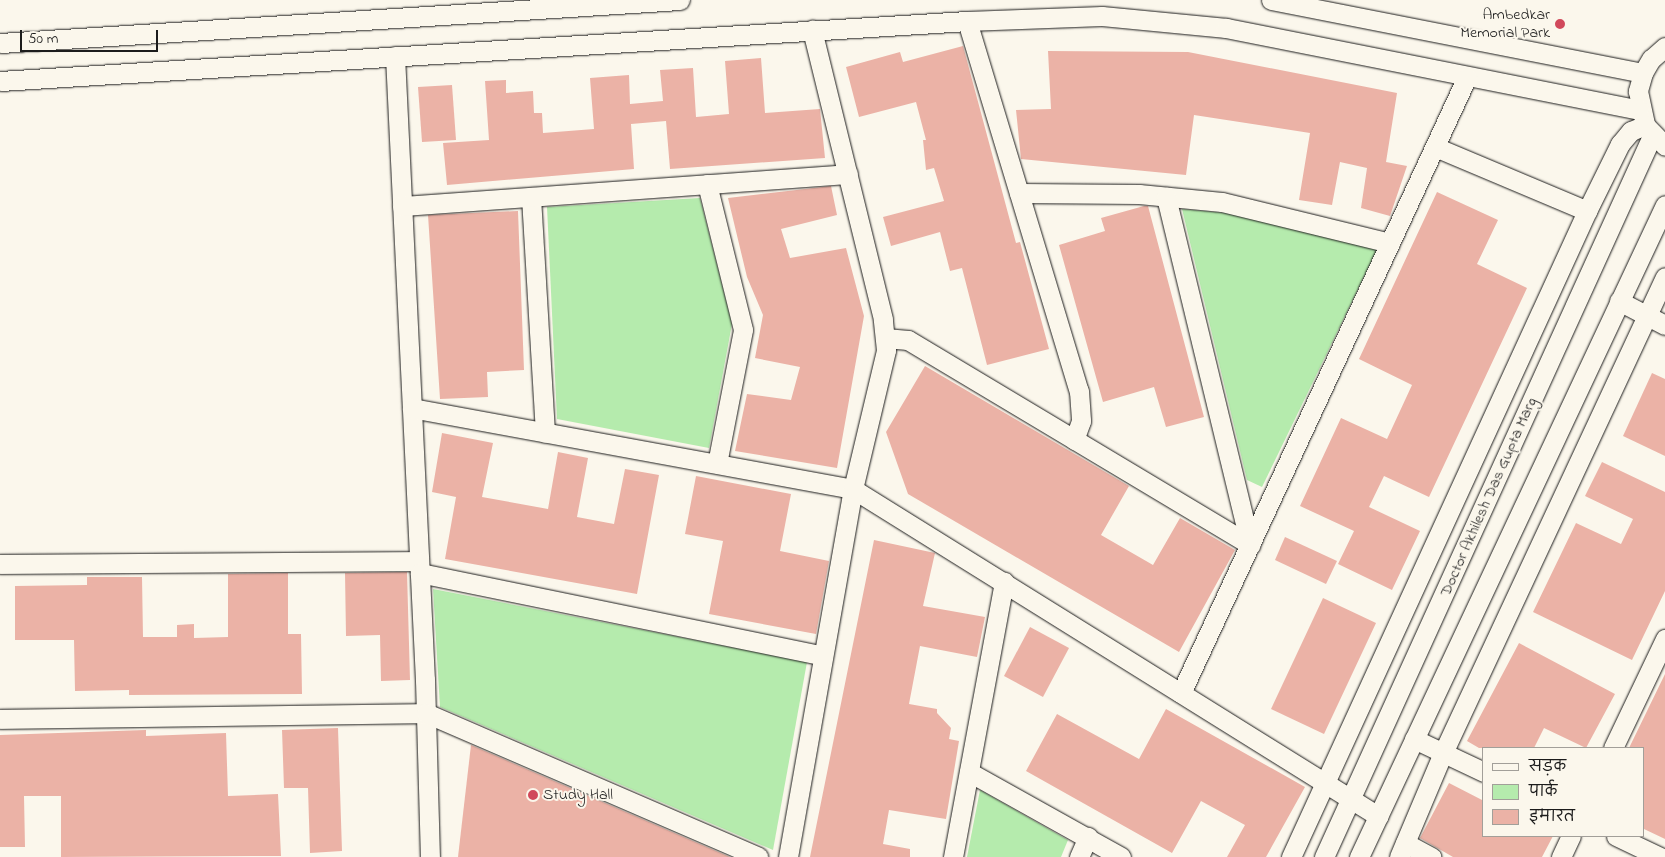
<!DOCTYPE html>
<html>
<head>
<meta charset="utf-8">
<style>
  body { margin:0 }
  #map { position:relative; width:1665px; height:857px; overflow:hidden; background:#fbf7ec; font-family:"Indie Flower","Playpen Sans Deva",sans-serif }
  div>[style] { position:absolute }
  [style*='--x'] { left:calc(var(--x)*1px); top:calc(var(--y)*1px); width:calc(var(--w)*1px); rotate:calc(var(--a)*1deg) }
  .green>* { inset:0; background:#b5ebad }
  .building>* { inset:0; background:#ebb2a6 }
  .roads { filter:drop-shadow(0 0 1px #1c1c1c) drop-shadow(0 0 1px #1c1c1c) }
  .minor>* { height:19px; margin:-9.5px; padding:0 9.5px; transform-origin:9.5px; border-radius:9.5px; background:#fbf7ec }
  .dots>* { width:14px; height:14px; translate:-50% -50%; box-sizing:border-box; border:2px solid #fbf7ec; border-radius:50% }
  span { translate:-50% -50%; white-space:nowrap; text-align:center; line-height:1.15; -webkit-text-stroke:4px #fbf7ec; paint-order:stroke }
  .poi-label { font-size:16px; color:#1c1c1c }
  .right { translate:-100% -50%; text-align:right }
  .left { translate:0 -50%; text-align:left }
  .street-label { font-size:16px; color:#1c1c1c }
  .legend { position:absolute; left:1482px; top:747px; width:162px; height:90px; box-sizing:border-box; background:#fbf7ec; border:1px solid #a29f99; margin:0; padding:6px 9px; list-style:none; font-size:15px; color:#1c1c1c }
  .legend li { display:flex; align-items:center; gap:10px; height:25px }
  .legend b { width:25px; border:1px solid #a29f99 }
  .scale { position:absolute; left:20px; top:30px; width:138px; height:22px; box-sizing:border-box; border:2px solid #1c1c1c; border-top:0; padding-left:6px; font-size:15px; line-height:18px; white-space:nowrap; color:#1c1c1c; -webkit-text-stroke:4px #fbf7ec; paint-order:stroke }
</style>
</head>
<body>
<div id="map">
  <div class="green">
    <i style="clip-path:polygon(700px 198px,732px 324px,709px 448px,557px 419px,547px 207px)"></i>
    <i style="clip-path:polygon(1182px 209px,1227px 213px,1378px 248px,1262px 487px,1247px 480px)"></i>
    <i style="clip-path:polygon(433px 589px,807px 662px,773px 850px,440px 707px)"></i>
    <i style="clip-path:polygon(980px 790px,1068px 840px,1061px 857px,967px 857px)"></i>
  </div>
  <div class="building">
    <i style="clip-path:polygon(963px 46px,1016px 243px,1020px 242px,1049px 349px,987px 365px,962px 268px,950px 271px,940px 232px,891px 246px,883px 217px,944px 201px,934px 168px,926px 170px,923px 140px,926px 140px,916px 102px,859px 117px,846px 67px,900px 52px,903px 62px)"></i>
    <i style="clip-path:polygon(1048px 51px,1188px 52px,1397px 93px,1386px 162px,1407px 166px,1390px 216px,1361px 208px,1367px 168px,1340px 162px,1332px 205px,1299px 200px,1310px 133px,1194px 115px,1186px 175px,1021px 159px,1016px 110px,1051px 109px)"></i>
    <i style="clip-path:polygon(761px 58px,765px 113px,820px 109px,825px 158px,670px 169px,666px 121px,631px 124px,634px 169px,447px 185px,443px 143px,489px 140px,485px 81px,506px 80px,506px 93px,533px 91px,534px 113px,542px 113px,543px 133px,594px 129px,590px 78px,629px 75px,630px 104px,663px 101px,660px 70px,693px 68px,696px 117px,729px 114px,725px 61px)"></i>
    <i style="clip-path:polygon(452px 85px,456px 140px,422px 142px,418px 87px)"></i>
    <i style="clip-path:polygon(831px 186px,837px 215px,781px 229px,790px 258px,846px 248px,864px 316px,837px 468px,735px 451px,747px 394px,791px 400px,800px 367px,755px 358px,763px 315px,747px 277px,728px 198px)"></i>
    <i style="clip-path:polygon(1437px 192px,1498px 220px,1477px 264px,1527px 288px,1429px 497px,1384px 476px,1369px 507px,1420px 531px,1392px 590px,1338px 564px,1354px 531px,1300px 506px,1341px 418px,1387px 439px,1412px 385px,1359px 359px)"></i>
    <i style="clip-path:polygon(1144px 206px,1148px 206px,1204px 417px,1166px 427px,1154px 387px,1103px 402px,1059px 245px,1105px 231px,1101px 218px)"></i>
    <i style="clip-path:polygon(518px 211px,524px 370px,487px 372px,488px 397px,440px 399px,428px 215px)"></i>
    <i style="clip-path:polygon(925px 366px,1129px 486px,1101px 535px,1153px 565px,1180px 518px,1235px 550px,1179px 652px,908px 494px,886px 432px)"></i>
    <i style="clip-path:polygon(1652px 373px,1665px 379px,1665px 456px,1623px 436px)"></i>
    <i style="clip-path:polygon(442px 433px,493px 443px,482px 497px,548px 509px,558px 452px,588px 458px,577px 517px,614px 524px,625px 469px,659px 475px,637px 594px,445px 559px,456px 497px,432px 492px)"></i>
    <i style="clip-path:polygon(1602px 462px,1665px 492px,1665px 591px,1632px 660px,1533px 612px,1576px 523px,1621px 544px,1633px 519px,1585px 496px)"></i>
    <i style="clip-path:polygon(696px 476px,791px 494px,780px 551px,829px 561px,816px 634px,709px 614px,723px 541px,685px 534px)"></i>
    <i style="clip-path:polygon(1285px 537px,1337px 561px,1326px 584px,1275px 560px)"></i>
    <i style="clip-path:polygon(874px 540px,935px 553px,923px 606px,985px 617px,977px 657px,920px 646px,909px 704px,937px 709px,937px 713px,951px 728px,949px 739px,959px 741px,946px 819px,889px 810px,883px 844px,910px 849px,910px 857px,810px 857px)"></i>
    <i style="clip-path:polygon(407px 572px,410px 680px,381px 681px,380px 635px,346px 636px,345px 573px)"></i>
    <i style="clip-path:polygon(288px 573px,288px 634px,301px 634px,302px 694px,129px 695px,129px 690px,75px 691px,74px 640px,15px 640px,15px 586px,87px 585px,87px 577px,142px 577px,143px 637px,177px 637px,177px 625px,194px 624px,194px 638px,228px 637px,228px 574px)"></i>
    <i style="clip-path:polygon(1323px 598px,1376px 623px,1324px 734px,1271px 709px)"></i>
    <i style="clip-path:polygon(1030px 627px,1069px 648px,1043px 697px,1004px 676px)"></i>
    <i style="clip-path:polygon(1519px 643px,1615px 694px,1586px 748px,1544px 728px,1534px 748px,1479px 748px,1467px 741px)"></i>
    <i style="clip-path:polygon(1665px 674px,1665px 839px,1644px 829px,1644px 748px,1629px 748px)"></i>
    <i style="clip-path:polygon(1166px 709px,1305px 787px,1266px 857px,1227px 857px,1245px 825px,1201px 801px,1172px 853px,1026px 771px,1057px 714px,1139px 759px)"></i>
    <i style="clip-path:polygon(338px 728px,342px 851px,310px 853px,308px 788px,284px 788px,282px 730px)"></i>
    <i style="clip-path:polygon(146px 730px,146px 736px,226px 733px,228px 796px,278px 794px,281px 856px,61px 857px,61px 796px,24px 796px,25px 847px,0 847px,0 735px)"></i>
    <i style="clip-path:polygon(471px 745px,730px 857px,458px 857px)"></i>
    <i style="clip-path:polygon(1449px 783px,1484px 801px,1484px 836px,1553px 836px,1542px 857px,1453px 857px,1420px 838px)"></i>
  </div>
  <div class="roads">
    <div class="minor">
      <i style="--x:1271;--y:0;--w:379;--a:11.1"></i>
      <i style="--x:967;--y:21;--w:387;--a:73.2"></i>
      <i style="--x:1079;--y:391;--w:30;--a:86"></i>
      <i style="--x:1081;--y:421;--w:20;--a:110"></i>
      <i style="--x:0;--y:43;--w:681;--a:-3.62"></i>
      <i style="--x:1665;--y:47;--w:18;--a:139"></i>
      <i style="--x:1651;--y:59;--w:16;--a:120"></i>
      <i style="--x:1643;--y:73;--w:19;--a:106"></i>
      <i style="--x:1638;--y:91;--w:35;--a:78"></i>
      <i style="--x:1645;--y:125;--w:29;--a:46"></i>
      <i style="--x:395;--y:56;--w:625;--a:87.25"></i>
      <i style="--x:425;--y:680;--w:177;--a:88.4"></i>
      <i style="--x:0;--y:81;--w:969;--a:-3.55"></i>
      <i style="--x:967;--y:21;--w:135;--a:-2.1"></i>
      <i style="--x:1102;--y:16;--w:125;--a:5.5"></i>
      <i style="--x:1226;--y:28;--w:421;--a:11.2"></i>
      <i style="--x:1435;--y:147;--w:165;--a:22.8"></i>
      <i style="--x:707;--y:184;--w:150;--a:76.1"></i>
      <i style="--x:743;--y:330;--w:136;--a:101"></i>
      <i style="--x:1019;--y:193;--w:120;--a:0.5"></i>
      <i style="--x:1139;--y:194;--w:83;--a:5.5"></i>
      <i style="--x:1222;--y:202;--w:173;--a:13.7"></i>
      <i style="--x:531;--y:197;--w:236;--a:86.6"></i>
      <i style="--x:1166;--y:197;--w:358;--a:76.4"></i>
      <i style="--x:402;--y:206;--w:447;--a:-4.1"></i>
      <i style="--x:1619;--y:301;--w:52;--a:27.6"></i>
      <i style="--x:885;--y:338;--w:23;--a:5"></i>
      <i style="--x:908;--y:340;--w:399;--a:30.9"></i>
      <i style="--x:412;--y:408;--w:448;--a:10.4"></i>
      <i style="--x:853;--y:489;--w:619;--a:31.92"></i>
      <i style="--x:0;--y:564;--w:419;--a:-0.4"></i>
      <i style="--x:420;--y:573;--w:411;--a:11.6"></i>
      <i style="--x:1181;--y:693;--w:679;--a:-65.1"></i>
      <i style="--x:0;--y:719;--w:426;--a:-0.8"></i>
      <i style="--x:426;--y:713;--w:362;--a:23.4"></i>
      <i style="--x:1414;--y:739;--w:77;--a:25.2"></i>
      <i style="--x:1613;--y:748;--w:121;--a:-64.5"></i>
      <i style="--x:969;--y:772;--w:174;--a:29.2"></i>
      <i style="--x:1616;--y:836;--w:49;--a:25.5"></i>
      <i style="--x:1405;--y:843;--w:30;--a:28"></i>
      <i style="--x:788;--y:857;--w:374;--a:-80"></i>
      <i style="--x:853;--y:489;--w:143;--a:-76.6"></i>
      <i style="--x:886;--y:350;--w:31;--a:-96"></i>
      <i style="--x:883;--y:319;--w:298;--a:-103.8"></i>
      <i style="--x:953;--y:857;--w:280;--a:-79.5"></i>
      <i style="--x:1079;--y:857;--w:22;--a:-66"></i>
      <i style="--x:1291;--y:857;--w:711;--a:-65.38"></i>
      <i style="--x:1587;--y:211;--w:75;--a:-63.8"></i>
      <i style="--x:1620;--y:144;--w:17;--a:-50"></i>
      <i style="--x:1631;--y:131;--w:15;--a:-23"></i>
      <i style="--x:1324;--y:857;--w:792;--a:-65.54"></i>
      <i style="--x:1359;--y:857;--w:720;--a:-64.86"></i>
      <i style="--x:1399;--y:857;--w:113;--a:-67.1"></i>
      <i style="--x:1443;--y:753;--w:525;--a:-65"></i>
      <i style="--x:1561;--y:857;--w:23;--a:-65"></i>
    </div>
  </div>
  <div class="dots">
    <i style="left:1560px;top:24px;background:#d1495b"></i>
    <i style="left:533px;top:795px;background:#d1495b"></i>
  </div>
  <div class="poi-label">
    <span class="right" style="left:1550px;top:24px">Ambedkar<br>Memorial Park</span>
    <span class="left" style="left:543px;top:795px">Study Hall</span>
  </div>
  <div class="street-label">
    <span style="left:1489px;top:497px;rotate:-66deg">Doctor Akhilesh Das Gupta Marg</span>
  </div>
  <ul class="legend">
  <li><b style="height:6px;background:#fbf7ec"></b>सड़क</li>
  <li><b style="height:14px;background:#b5ebad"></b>पार्क</li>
  <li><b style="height:14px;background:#ebb2a6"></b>इमारत</li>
  </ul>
  <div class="scale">50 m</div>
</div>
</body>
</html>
